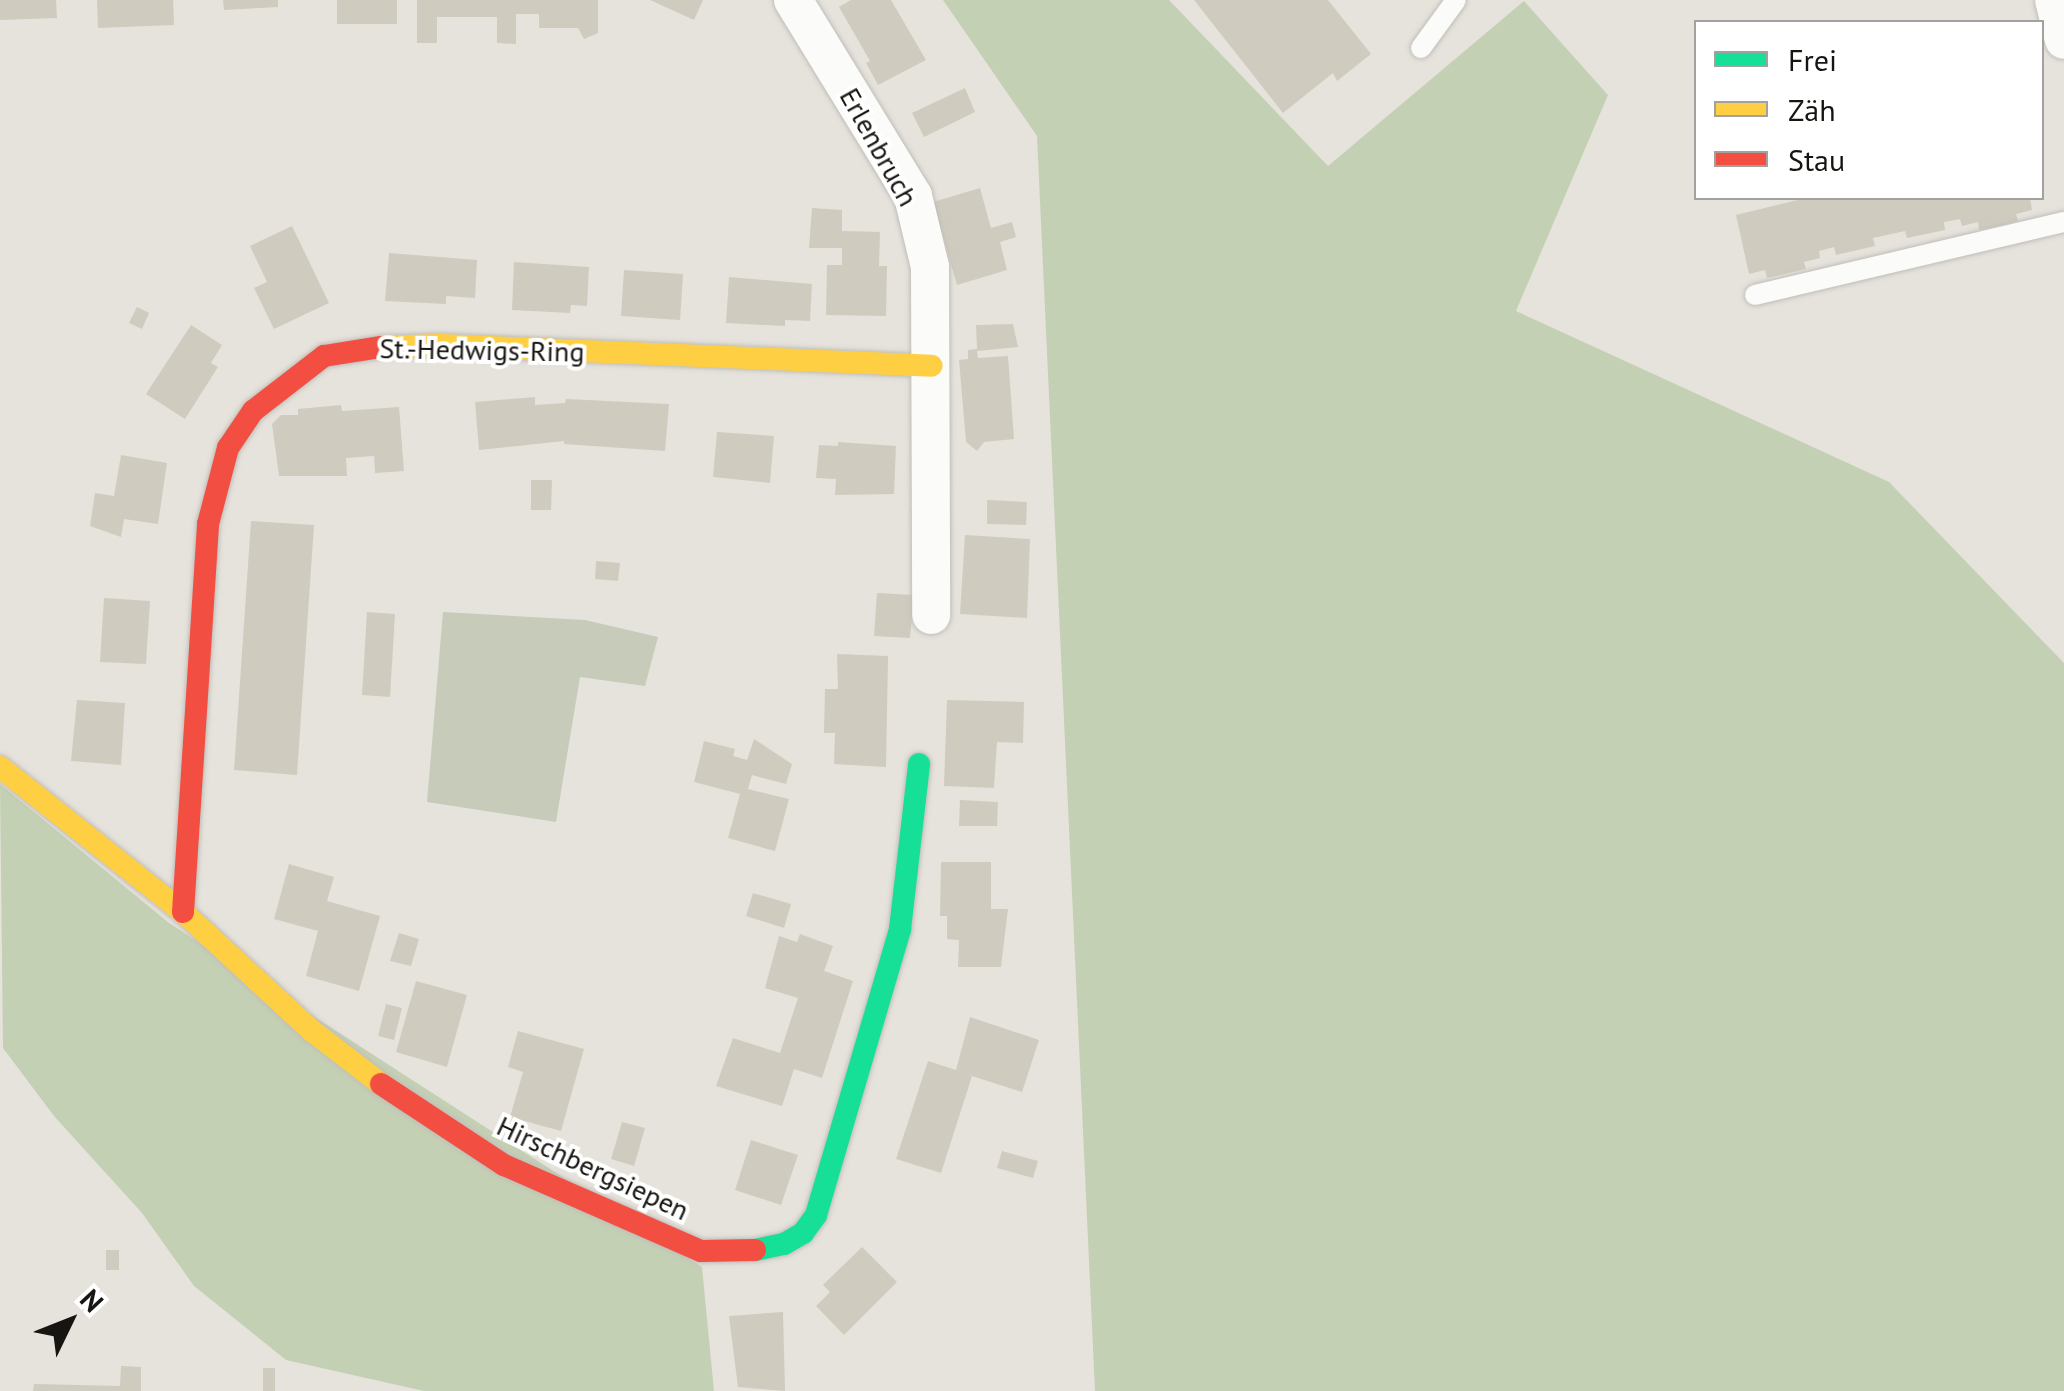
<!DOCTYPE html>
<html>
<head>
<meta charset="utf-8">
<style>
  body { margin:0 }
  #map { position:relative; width:2064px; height:1391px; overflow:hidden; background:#e6e3dc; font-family:"PT Sans",sans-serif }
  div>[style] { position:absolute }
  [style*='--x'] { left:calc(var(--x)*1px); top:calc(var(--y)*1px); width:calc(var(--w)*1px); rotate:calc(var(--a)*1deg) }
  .green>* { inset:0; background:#c6ccb9 }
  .forest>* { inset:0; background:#c4d0b4 }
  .building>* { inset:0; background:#d0cbbf }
  .roads { filter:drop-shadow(0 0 2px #c0beb9) drop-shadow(0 0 2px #c0beb9) }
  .lane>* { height:20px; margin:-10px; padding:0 10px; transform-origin:10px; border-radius:10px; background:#fbfbfa }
  .street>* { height:38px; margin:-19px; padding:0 19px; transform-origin:19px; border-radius:19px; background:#fbfbfa }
  .fast>* { height:22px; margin:-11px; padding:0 11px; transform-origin:11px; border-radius:11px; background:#16e098 }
  .slow>* { height:22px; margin:-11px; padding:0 11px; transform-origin:11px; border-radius:11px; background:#ffcf43 }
  .jam>* { height:22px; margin:-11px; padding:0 11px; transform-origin:11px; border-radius:11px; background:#f24e42 }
  span { translate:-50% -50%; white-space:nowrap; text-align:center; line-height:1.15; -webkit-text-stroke:8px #fff; paint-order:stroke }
  .street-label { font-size:28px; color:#161511 }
  .legend { position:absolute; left:1694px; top:20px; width:350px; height:180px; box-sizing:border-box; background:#fff; border:2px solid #a2a1a0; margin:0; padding:12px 18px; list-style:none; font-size:30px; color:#161511 }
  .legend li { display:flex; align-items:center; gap:20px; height:50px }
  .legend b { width:50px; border:2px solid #a2a1a0 }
  .north { position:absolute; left:20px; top:1271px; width:100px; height:100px; -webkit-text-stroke:8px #fff; paint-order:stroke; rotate:47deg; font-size:28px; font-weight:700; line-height:40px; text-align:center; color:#161511 }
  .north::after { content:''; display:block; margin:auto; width:35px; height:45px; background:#161511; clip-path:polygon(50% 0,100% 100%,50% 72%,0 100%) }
</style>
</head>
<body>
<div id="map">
  <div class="green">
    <i style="clip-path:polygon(443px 612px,585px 620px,658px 637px,645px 686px,580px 677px,556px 822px,427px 802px)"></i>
  </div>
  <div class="forest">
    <i style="clip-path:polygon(943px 0,1169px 0,1328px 166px,1524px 1px,1608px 95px,1516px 311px,1889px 482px,2064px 663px,2064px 1391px,1095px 1391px,1037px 136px)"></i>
    <i style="clip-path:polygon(0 784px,169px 923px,702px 1267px,714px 1391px,424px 1391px,286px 1360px,194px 1286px,142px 1213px,54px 1116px,3px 1048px)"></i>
  </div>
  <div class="building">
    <i style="clip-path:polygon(0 0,56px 0,57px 18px,0 20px)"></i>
    <i style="clip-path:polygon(97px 0,173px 0,174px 25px,98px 28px)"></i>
    <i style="clip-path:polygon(223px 0,278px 0,278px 7px,224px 10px)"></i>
    <i style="clip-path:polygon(337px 0,397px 0,397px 24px,337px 24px)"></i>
    <i style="clip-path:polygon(417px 0,598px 0,598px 33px,584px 39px,578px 28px,539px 28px,539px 14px,516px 14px,516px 44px,497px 43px,497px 17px,437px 17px,437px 43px,417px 43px)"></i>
    <i style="clip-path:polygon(650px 0,703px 0,694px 20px)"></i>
    <i style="clip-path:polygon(851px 0,891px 0,926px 60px,878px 85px,866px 63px,870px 61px,839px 7px)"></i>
    <i style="clip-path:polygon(1194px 0,1328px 0,1371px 54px,1337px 81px,1333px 73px,1283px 113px)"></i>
    <i style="clip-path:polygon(965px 88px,975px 112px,924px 137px,912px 113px)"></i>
    <i style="clip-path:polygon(980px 188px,991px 228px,1012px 222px,1016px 237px,1000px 242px,1007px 270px,957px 285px,933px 202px)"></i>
    <i style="clip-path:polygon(1806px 198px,2030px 198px,2032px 210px,2016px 214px,2018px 221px,1998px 226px,1979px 230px,1978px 222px,1962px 226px,1960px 219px,1944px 222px,1945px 230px,1907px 238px,1905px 231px,1873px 238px,1875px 246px,1836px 255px,1834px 247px,1819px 251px,1820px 258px,1804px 262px,1806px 269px,1767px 278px,1765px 270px,1749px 274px,1736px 215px)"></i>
    <i style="clip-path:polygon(812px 208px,842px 210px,842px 231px,880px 232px,879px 266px,887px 266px,886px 316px,826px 315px,827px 265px,842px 265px,842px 248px,809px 248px)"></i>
    <i style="clip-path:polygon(292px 226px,329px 303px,274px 329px,254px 288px,267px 282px,250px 246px)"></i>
    <i style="clip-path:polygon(389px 253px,477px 260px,475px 298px,446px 296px,446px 304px,385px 301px)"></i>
    <i style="clip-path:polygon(514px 262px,589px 267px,587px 306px,571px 305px,570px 313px,512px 310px)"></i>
    <i style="clip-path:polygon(624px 270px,683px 274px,680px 320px,621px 316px)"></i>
    <i style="clip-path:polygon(729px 277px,812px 284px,810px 321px,785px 320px,785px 326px,726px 323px)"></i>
    <i style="clip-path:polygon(137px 307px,149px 313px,142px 329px,129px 323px)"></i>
    <i style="clip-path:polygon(1013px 324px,1018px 347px,977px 351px,978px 358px,1008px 356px,1014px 439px,984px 442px,977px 451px,966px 442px,959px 360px,968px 359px,968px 350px,977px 349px,976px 325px)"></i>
    <i style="clip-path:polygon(191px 325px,222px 345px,211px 363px,218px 367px,185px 419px,146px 394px)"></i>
    <i style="clip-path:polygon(535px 397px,535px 405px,565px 403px,566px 399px,669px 404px,665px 451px,564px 444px,564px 441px,479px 450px,475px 402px)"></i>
    <i style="clip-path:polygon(341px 405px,342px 411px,399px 407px,404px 471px,375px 473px,374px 456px,346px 458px,347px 476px,279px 476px,272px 424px,281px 415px,298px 415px,298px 409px)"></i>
    <i style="clip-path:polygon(717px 432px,774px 436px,770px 483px,713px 477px)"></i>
    <i style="clip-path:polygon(838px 442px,896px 446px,894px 494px,835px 495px,836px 479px,816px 478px,819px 445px,838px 446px)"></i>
    <i style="clip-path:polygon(121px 455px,167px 463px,158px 524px,124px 519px,121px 537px,90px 526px,95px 493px,114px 496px)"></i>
    <i style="clip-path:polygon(531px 480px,552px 480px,551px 510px,531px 510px)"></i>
    <i style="clip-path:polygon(987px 500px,1027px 502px,1026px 525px,987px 524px)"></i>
    <i style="clip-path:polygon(251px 521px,314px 525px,297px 775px,234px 770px)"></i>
    <i style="clip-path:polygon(965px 535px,1030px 539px,1027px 618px,960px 614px)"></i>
    <i style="clip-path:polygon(596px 561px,620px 563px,618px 581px,595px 579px)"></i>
    <i style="clip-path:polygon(877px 593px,914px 595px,910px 638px,874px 636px)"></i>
    <i style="clip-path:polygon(104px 598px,150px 601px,146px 664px,100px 662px)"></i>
    <i style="clip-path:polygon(367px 612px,395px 614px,390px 697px,362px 695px)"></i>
    <i style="clip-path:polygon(837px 654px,888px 656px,886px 767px,834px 764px,835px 733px,824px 733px,825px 689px,838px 689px)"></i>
    <i style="clip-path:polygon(77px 700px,125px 703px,121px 765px,71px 761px)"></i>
    <i style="clip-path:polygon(947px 700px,1024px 702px,1023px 743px,997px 742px,994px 788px,944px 786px)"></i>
    <i style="clip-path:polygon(754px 739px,792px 764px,786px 784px,752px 775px,748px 789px,789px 799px,775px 851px,728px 838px,740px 794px,694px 782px,704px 741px,735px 749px,733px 756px,747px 760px)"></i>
    <i style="clip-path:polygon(960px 800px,998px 802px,997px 826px,959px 826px)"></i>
    <i style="clip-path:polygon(941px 862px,991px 862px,991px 909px,1008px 909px,1001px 967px,958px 967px,959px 940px,947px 939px,947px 916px,940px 916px)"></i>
    <i style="clip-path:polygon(289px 864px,334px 877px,327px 901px,380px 916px,359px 991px,306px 976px,318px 931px,274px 919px)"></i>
    <i style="clip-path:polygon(753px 893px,791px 904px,784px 928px,746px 916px)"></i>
    <i style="clip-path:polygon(399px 933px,419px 939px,411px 966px,390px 961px)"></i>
    <i style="clip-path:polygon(800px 934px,833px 946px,824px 971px,853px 981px,822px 1078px,794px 1069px,782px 1106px,716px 1086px,733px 1038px,780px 1053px,798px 998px,765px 988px,779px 936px,797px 942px)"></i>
    <i style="clip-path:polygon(416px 981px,467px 995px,447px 1067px,396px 1052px)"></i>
    <i style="clip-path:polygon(386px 1004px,402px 1008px,394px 1040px,378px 1036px)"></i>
    <i style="clip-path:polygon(970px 1017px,1039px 1040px,1022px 1092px,972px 1076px,941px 1173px,896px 1159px,928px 1061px,956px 1070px)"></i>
    <i style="clip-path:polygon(518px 1031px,584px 1049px,561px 1131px,510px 1117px,523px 1072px,508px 1067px)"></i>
    <i style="clip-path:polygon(622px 1122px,645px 1128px,634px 1166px,611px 1159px)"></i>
    <i style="clip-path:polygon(751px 1140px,798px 1155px,781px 1205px,735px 1190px)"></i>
    <i style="clip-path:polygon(1002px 1151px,1038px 1161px,1033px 1178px,997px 1168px)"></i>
    <i style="clip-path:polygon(862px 1247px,897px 1282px,844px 1335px,816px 1306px,830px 1292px,823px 1285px)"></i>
    <i style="clip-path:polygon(106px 1250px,119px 1250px,119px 1270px,106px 1270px)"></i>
    <i style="clip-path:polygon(783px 1312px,785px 1391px,738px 1387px,729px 1316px)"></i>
    <i style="clip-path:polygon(121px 1366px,141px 1367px,141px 1391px,33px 1391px,34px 1384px,120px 1386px)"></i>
    <i style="clip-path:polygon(263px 1368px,275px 1368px,275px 1391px,263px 1391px)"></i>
  </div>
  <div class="roads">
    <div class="lane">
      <i style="--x:1421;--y:48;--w:59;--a:-53.9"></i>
      <i style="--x:1755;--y:295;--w:318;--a:-13.3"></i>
    </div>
    <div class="street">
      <i style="--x:793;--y:0;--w:230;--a:58.5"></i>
      <i style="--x:913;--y:196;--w:73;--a:76.5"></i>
      <i style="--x:930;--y:267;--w:348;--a:89.8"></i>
      <i style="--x:2054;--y:0;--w:41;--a:76"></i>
    </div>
    <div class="fast">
      <i style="--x:755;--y:1250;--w:30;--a:-12"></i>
      <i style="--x:784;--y:1244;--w:22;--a:-30"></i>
      <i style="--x:803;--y:1233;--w:22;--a:-54"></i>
      <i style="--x:816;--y:1215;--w:298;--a:-73.6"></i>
      <i style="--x:900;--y:929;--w:166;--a:-83.4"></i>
    </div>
    <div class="slow">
      <i style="--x:381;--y:347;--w:58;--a:-2"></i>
      <i style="--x:439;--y:345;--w:493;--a:2.4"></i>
      <i style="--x:0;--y:767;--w:233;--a:38.4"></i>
      <i style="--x:183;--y:912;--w:176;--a:42.7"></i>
      <i style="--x:312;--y:1031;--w:87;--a:37.5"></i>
    </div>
    <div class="jam">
      <i style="--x:183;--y:912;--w:389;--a:-86.3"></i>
      <i style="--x:208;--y:524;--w:79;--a:-75.3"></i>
      <i style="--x:228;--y:448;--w:45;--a:-56"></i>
      <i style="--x:253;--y:411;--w:90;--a:-37.8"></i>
      <i style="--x:324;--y:356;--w:58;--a:-9"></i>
      <i style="--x:381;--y:1084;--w:147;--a:33.4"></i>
      <i style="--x:504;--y:1165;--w:215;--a:23.6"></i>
      <i style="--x:701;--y:1251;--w:54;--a:-1.1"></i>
    </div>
  </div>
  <div class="street-label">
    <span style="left:879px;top:147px;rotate:61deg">Erlenbruch</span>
    <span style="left:482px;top:350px;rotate:1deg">St.-Hedwigs-Ring</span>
    <span style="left:593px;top:1168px;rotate:25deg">Hirschbergsiepen</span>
  </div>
  <ul class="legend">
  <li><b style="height:12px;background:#16e098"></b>Frei</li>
  <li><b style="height:12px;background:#ffcf43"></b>Zäh</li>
  <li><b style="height:12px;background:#f24e42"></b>Stau</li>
  </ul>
  <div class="north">N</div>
</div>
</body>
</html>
